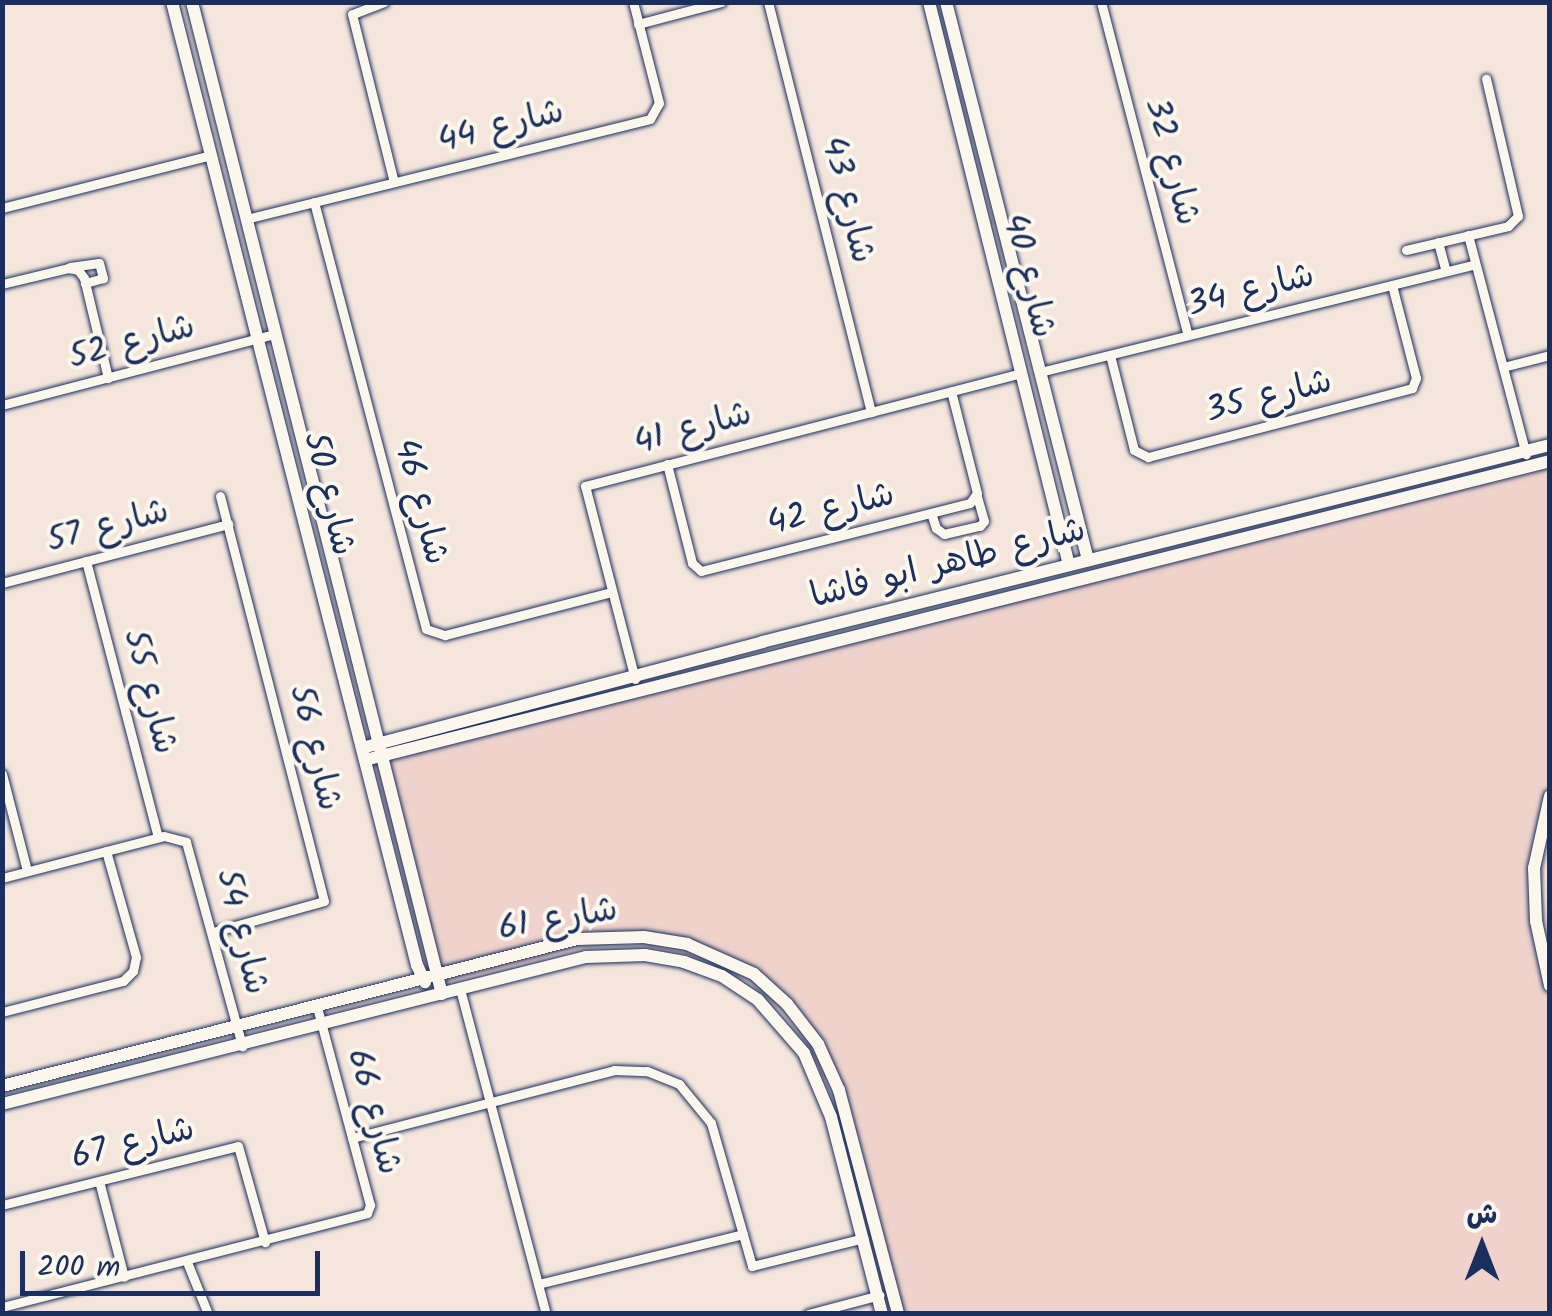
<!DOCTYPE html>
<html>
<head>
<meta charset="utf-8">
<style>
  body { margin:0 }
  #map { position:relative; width:1552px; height:1316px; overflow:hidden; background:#f5e6dd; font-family:Kalam,"Playpen Sans Arabic",sans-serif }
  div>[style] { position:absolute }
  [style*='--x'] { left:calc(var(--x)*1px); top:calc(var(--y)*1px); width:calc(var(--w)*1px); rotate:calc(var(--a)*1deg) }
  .built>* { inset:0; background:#eed2cb }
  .roads { filter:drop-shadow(0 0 2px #1b2f5e) drop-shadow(0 0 2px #1b2f5e) }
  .street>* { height:9px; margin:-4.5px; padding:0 4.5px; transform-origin:4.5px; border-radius:4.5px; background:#fbf7ec }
  .secondary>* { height:12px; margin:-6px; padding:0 6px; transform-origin:6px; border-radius:6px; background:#fbf7ec }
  span { translate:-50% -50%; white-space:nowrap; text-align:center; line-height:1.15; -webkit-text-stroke:8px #fbf7ec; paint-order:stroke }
  .street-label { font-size:35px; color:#1b2f5e }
  .frame { position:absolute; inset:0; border:5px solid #1b2f5e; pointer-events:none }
  .north { position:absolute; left:1432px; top:1196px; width:100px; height:100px; -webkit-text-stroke:8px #fbf7ec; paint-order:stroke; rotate:0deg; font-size:28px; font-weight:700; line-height:40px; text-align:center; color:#1b2f5e }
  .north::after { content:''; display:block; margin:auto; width:35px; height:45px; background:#1b2f5e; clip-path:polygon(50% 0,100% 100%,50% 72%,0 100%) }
  .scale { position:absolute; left:20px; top:1251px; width:300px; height:45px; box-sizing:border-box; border:5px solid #1b2f5e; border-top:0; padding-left:12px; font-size:30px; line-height:35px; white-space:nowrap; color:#1b2f5e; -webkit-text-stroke:8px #fbf7ec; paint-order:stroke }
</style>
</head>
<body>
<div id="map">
  <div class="built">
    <i style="clip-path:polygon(1549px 453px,1550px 828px,1542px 889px,1550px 940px,1549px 1313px,891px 1313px,830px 1085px,793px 1023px,757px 987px,696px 957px,633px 943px,590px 947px,431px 986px,372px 753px)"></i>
  </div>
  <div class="roads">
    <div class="street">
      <i style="--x:384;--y:2;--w:34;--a:159"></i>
      <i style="--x:352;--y:14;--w:173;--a:76"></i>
      <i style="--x:768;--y:2;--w:423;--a:75.9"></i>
      <i style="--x:1101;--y:2;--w:344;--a:75.4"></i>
      <i style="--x:638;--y:24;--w:86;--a:-14.8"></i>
      <i style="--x:314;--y:202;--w:441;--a:75.3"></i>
      <i style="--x:426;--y:629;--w:20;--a:18"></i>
      <i style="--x:445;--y:635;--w:171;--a:-14.5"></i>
      <i style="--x:2;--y:208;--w:216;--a:-14.2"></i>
      <i style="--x:246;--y:219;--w:416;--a:-13.9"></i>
      <i style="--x:650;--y:119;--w:18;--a:-61"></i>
      <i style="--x:659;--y:103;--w:104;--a:-104.4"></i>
      <i style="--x:1468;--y:235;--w:227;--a:75.2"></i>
      <i style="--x:1438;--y:242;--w:30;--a:75"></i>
      <i style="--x:1406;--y:250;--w:105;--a:-13.2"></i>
      <i style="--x:1508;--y:226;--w:14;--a:-45"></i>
      <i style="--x:1518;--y:216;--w:141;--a:-103.1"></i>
      <i style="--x:70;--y:267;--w:29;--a:-8"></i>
      <i style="--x:99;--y:263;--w:16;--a:75"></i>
      <i style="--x:103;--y:278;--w:19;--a:164"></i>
      <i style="--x:2;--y:284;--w:68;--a:-13.6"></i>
      <i style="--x:68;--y:268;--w:10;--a:11"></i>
      <i style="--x:78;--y:270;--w:10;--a:53"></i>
      <i style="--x:84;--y:278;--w:103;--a:76.5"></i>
      <i style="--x:1110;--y:355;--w:98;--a:75.8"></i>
      <i style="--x:1134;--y:450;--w:16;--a:27"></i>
      <i style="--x:1148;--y:457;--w:273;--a:-14.6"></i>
      <i style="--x:1412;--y:388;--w:11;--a:-68"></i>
      <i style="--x:1416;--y:378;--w:96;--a:-104.5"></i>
      <i style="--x:1503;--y:367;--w:49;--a:-14.3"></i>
      <i style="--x:1040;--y:372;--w:448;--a:-13.9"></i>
      <i style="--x:2;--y:405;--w:282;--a:-14.6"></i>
      <i style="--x:667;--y:464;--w:102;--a:75.8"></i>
      <i style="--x:692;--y:563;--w:12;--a:42"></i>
      <i style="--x:701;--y:571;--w:277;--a:-14.2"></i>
      <i style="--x:970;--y:503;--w:12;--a:-55"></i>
      <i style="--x:977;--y:493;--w:105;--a:-104.3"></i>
      <i style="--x:931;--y:513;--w:16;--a:72"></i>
      <i style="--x:936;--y:528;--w:10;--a:37"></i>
      <i style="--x:944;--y:534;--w:37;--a:-13"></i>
      <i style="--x:980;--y:526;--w:6;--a:-51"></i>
      <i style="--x:984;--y:521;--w:26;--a:-106"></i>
      <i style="--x:86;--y:561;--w:285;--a:75.4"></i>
      <i style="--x:2;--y:583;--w:234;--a:-14.6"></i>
      <i style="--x:635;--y:679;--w:199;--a:-104.5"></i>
      <i style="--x:585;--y:486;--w:450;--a:-14.5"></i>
      <i style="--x:2;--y:774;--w:100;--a:75.5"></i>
      <i style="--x:2;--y:878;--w:167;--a:-14.5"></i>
      <i style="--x:164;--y:836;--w:23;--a:15"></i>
      <i style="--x:186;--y:842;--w:212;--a:74.6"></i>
      <i style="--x:213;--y:932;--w:115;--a:-15.6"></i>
      <i style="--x:324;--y:901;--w:418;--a:-104.4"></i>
      <i style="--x:460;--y:989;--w:336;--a:75.2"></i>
      <i style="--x:2;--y:1012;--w:125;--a:-14.4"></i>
      <i style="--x:123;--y:981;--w:14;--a:-45"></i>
      <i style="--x:133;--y:971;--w:14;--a:-78"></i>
      <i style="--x:136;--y:957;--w:110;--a:-105.8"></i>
      <i style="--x:352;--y:1138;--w:271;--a:-14.5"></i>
      <i style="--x:614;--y:1070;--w:33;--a:2"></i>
      <i style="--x:647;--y:1071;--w:35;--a:22"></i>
      <i style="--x:679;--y:1084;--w:50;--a:50.6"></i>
      <i style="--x:711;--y:1123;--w:149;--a:74"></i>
      <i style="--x:752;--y:1266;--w:115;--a:-14"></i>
      <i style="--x:99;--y:1181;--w:99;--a:75.4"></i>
      <i style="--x:2;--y:1205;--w:243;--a:-14"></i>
      <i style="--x:238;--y:1146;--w:100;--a:74.3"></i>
      <i style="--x:187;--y:1262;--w:56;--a:68"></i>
      <i style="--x:538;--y:1284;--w:211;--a:-13.7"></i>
      <i style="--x:2;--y:1307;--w:377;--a:-14.4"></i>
      <i style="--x:367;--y:1213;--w:9;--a:-69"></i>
      <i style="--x:370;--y:1205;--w:205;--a:-105"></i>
      <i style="--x:808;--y:1314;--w:74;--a:-14.8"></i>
    </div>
    <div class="secondary">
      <i style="--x:172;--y:2;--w:994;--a:75.73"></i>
      <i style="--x:417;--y:965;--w:19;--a:65"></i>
      <i style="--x:192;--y:2;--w:1023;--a:75.86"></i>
      <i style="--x:929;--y:2;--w:580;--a:76.04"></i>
      <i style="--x:946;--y:2;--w:576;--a:75.72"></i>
      <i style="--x:362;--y:748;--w:414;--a:-14.8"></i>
      <i style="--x:762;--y:642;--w:812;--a:-14.04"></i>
      <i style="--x:365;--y:760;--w:1222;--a:-14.16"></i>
      <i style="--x:1550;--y:796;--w:74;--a:102.5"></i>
      <i style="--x:1534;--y:868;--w:53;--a:87.8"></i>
      <i style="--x:1536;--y:921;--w:66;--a:77.8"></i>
      <i style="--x:2;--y:1086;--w:593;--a:-14.34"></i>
      <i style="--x:577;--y:939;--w:67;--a:-1.7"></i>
      <i style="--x:644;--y:937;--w:44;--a:9.2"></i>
      <i style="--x:687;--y:944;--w:73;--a:24.1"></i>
      <i style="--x:754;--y:974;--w:45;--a:42.3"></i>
      <i style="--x:787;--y:1004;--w:51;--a:52.2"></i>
      <i style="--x:818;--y:1044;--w:51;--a:65.5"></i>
      <i style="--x:839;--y:1090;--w:232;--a:75.2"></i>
      <i style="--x:2;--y:1104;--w:602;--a:-14.13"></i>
      <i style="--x:586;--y:957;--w:59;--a:-1.9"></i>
      <i style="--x:645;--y:955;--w:40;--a:10"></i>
      <i style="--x:684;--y:962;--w:40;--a:20.2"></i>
      <i style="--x:722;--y:976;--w:43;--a:33.7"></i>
      <i style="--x:758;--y:1000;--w:70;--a:49"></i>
      <i style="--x:804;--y:1053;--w:69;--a:67.1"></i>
      <i style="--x:831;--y:1117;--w:203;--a:75.5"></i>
    </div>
  </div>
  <div class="street-label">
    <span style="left:501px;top:127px;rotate:-14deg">شارع 44</span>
    <span style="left:1171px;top:162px;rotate:75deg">شارع 32</span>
    <span style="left:847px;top:200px;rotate:76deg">شارع 43</span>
    <span style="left:1028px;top:276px;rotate:76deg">شارع 40</span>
    <span style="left:1251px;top:291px;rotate:-14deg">شارع 34</span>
    <span style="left:132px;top:343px;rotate:-15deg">شارع 52</span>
    <span style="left:1269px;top:397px;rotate:-14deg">شارع 35</span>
    <span style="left:693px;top:429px;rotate:-15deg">شارع 41</span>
    <span style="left:328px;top:494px;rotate:76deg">شارع 50</span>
    <span style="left:420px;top:502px;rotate:75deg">شارع 46</span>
    <span style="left:831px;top:510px;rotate:-14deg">شارع 42</span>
    <span style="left:108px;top:527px;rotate:-15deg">شارع 57</span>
    <span style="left:948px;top:564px;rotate:-14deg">شارع طاهر ابو فاشا</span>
    <span style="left:149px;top:692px;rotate:75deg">شارع 55</span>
    <span style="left:314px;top:748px;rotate:76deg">شارع 56</span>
    <span style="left:558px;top:920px;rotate:-10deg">شارع 61</span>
    <span style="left:241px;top:932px;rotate:76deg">شارع 54</span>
    <span style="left:373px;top:1112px;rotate:75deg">شارع 66</span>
    <span style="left:133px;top:1144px;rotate:-14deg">شارع 67</span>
  </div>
  <div class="frame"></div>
  <div class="north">ش</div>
  <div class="scale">200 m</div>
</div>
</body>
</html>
